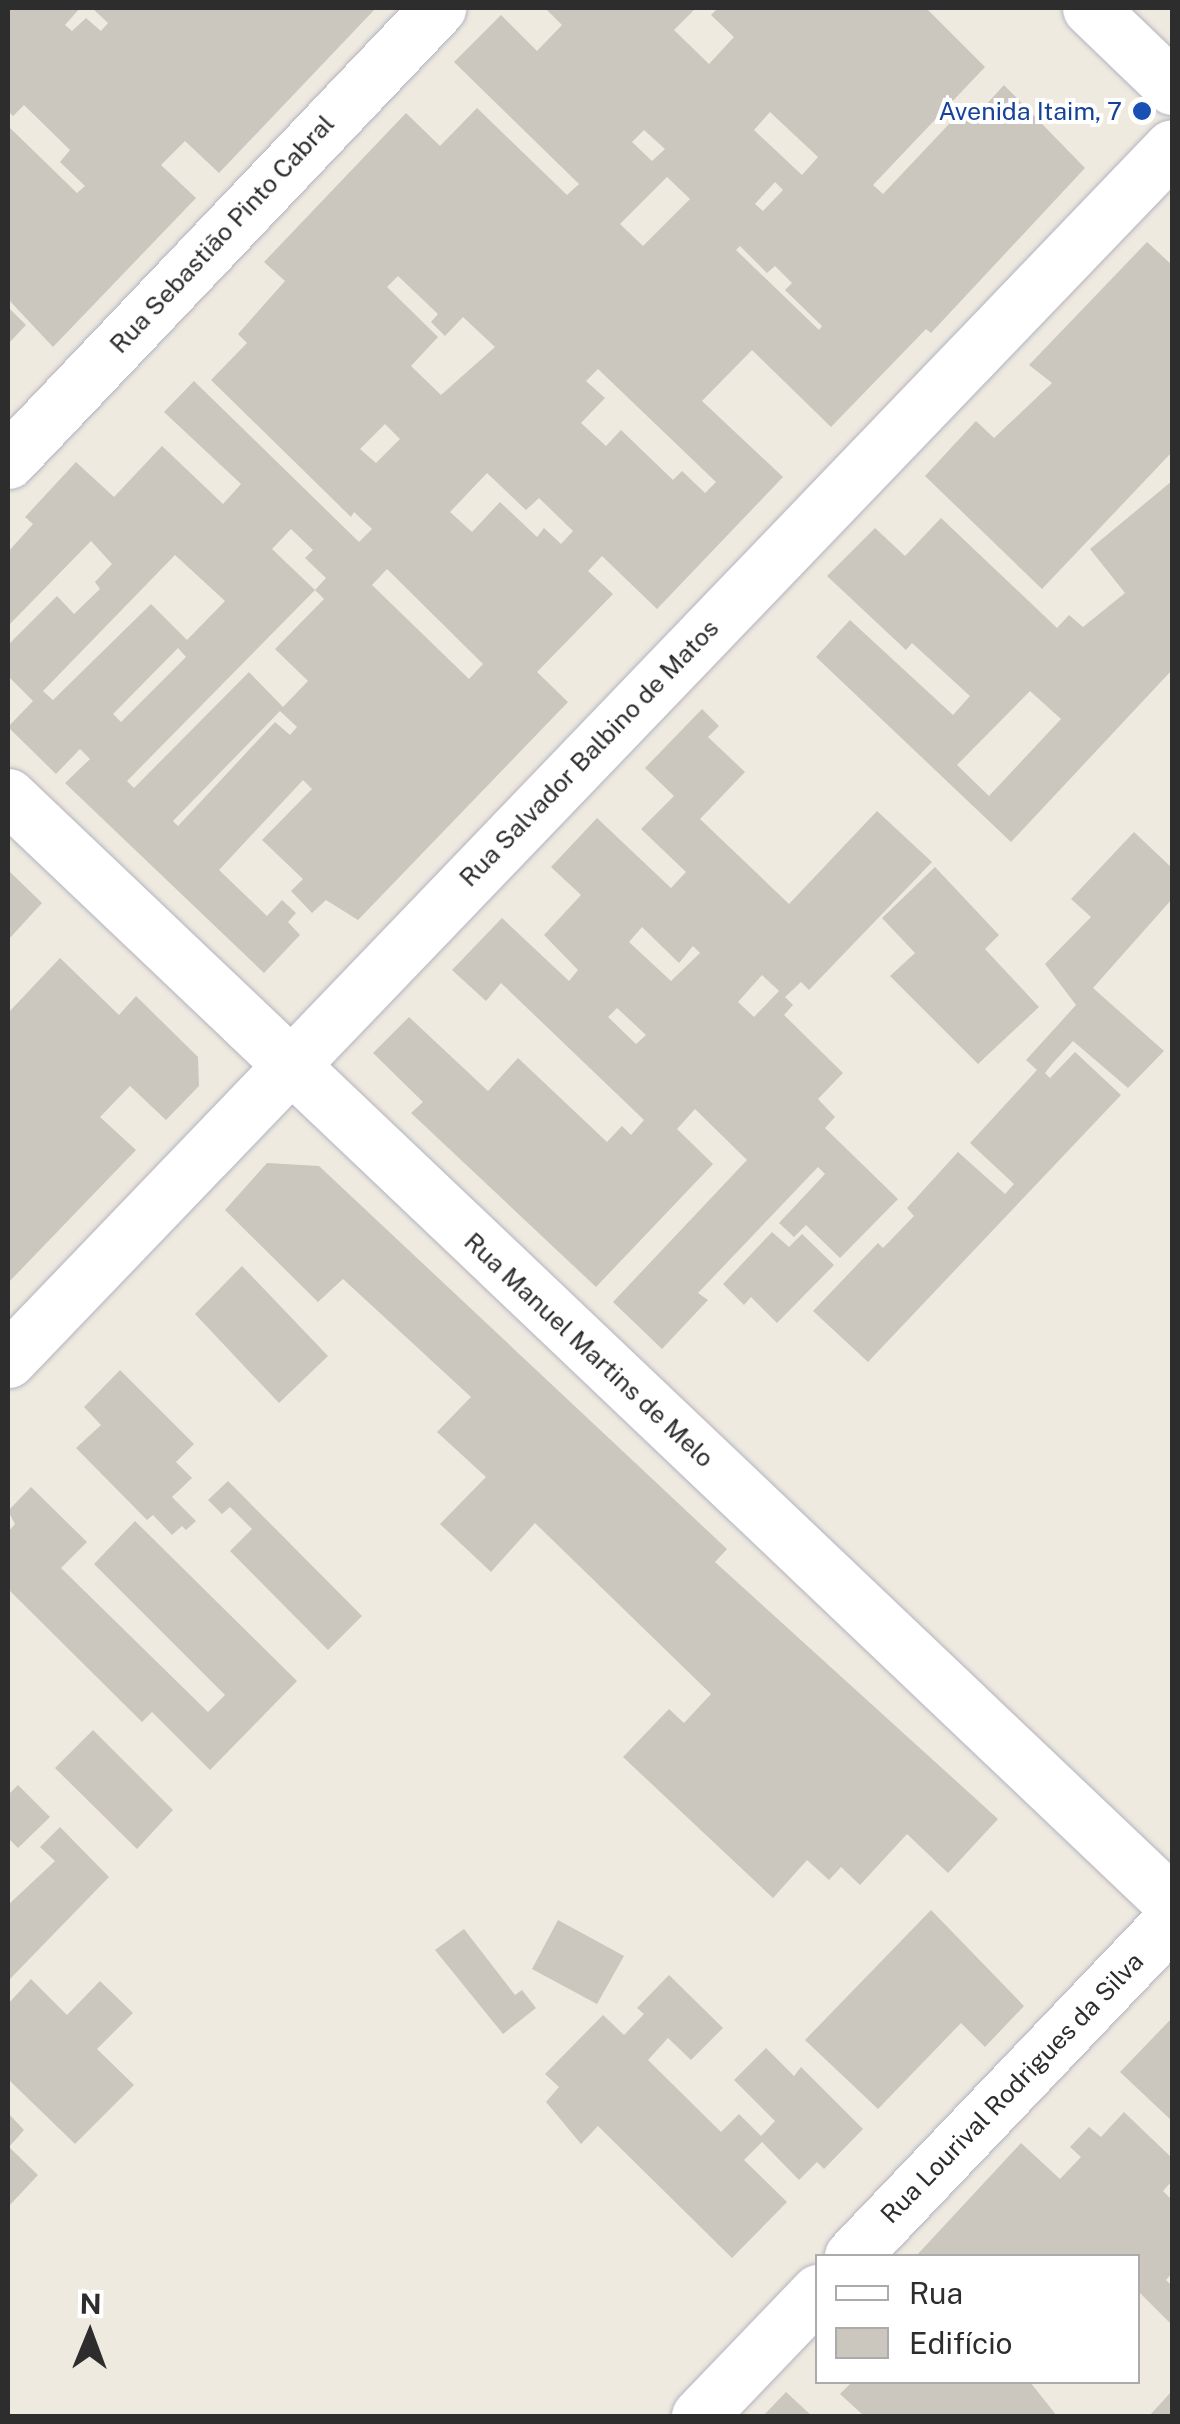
<!DOCTYPE html>
<html>
<head>
<meta charset="utf-8">
<style>
  body { margin:0 }
  #map { position:relative; width:1180px; height:2424px; overflow:hidden; background:#efeadf; font-family:"Public Sans",sans-serif }
  div>[style] { position:absolute }
  [style*='--x'] { left:calc(var(--x)*1px); top:calc(var(--y)*1px); width:calc(var(--w)*1px); rotate:calc(var(--a)*1deg) }
  .building>* { inset:0; background:#cbc6be }
  .roads { filter:drop-shadow(0 0 2px #b3b3c1) drop-shadow(0 0 2px #b3b3c1) }
  .minor>* { height:55px; margin:-27.5px; padding:0 27.5px; transform-origin:27.5px; border-radius:27.5px; background:#fff }
  .tertiary>* { height:55px; margin:-27.5px; padding:0 27.5px; transform-origin:27.5px; border-radius:27.5px; background:#fff }
  .dots>* { width:28px; height:28px; translate:-50% -50%; box-sizing:border-box; border:5px solid #fff; border-radius:50% }
  span { translate:-50% -50%; white-space:nowrap; text-align:center; line-height:1.15; -webkit-text-stroke:8px #fff; paint-order:stroke }
  .transit-label { font-size:25px; color:#164399 }
  .right { translate:-100% -50%; text-align:right }
  .street-label { font-size:25px; color:#2d2d2d }
  .frame { position:absolute; inset:0; border:10px solid #2d2d2d; pointer-events:none }
  .legend { position:absolute; left:815px; top:2254px; width:325px; height:130px; box-sizing:border-box; background:#fff; border:2px solid #ababab; margin:0; padding:12px 18px; list-style:none; font-size:30px; color:#2d2d2d }
  .legend li { display:flex; align-items:center; gap:20px; height:50px }
  .legend b { width:50px; border:2px solid #ababab }
  .north { position:absolute; left:40px; top:2284px; width:100px; height:100px; -webkit-text-stroke:8px #fff; paint-order:stroke; rotate:1deg; font-size:28px; font-weight:700; line-height:40px; text-align:center; color:#2d2d2d }
  .north::after { content:''; display:block; margin:auto; width:35px; height:45px; background:#2d2d2d; clip-path:polygon(50% 0,100% 100%,50% 72%,0 100%) }
</style>
</head>
<body>
<div id="map">
  <div class="building">
    <i style="clip-path:polygon(8px 8px,80px 8px,65px 25px,72px 31px,86px 18px,101px 31px,108px 23px,92px 8px,376px 8px,219px 173px,185px 141px,161px 165px,196px 198px,53px 347px,8px 299px,8px 126px,77px 193px,85px 186px,60px 162px,70px 150px,24px 105px,13px 116px,8px 111px)"></i>
    <i style="clip-path:polygon(evenodd,545px 8px,696px 8px,674px 30px,709px 64px,734px 37px,711px 15px,718px 8px,926px 8px,985px 67px,873px 185px,883px 194px,965px 107px,974px 118px,1004px 85px,1085px 168px,931px 333px,926px 329px,831px 427px,752px 350px,702px 401px,783px 477px,657px 609px,602px 556px,588px 571px,613px 594px,537px 672px,568px 702px,358px 920px,326px 900px,312px 913px,291px 891px,303px 879px,262px 840px,312px 789px,303px 780px,219px 870px,267px 916px,282px 900px,296px 913px,288px 922px,300px 935px,264px 973px,65px 783px,90px 759px,80px 749px,56px 774px,8px 727px,33px 701px,8px 676px,8px 645px,57px 596px,74px 614px,100px 589px,95px 582px,112px 564px,91px 541px,8px 626px,8px 552px,33px 524px,25px 517px,76px 462px,114px 497px,162px 446px,223px 504px,241px 484px,164px 412px,194px 381px,359px 542px,372px 529px,354px 512px,351px 517px,211px 380px,247px 343px,238px 334px,285px 281px,264px 262px,406px 113px,440px 146px,477px 108px,567px 195px,579px 184px,454px 62px,501px 15px,537px 51px,562px 25px,545px 8px,770px 112px,818px 157px,802px 175px,754px 130px,770px 112px,545px 8px,644px 130px,665px 149px,652px 161px,632px 142px,644px 130px,545px 8px,667px 177px,690px 199px,643px 246px,620px 224px,667px 177px,545px 8px,775px 182px,783px 190px,763px 211px,755px 204px,775px 182px,545px 8px,740px 246px,767px 273px,775px 266px,792px 283px,785px 290px,822px 326px,819px 330px,736px 250px,740px 246px,545px 8px,398px 276px,438px 314px,431px 322px,445px 336px,463px 317px,495px 347px,441px 395px,411px 366px,438px 337px,387px 287px,398px 276px,545px 8px,598px 369px,716px 482px,705px 493px,682px 471px,673px 480px,621px 430px,606px 446px,581px 423px,605px 398px,586px 381px,598px 369px,545px 8px,385px 424px,400px 439px,376px 463px,360px 449px,385px 424px,545px 8px,487px 473px,526px 510px,539px 498px,573px 531px,561px 544px,544px 528px,537px 537px,500px 502px,472px 532px,450px 512px,487px 473px,545px 8px,291px 529px,313px 550px,305px 558px,326px 578px,315px 590px,324px 599px,275px 649px,308px 681px,283px 707px,249px 672px,134px 788px,127px 781px,315px 590px,272px 549px,291px 529px,545px 8px,175px 555px,225px 601px,187px 640px,151px 604px,53px 700px,43px 691px,175px 555px,545px 8px,387px 569px,483px 664px,469px 679px,372px 585px,387px 569px,545px 8px,178px 648px,186px 657px,121px 722px,113px 714px,178px 648px,545px 8px,280px 711px,297px 727px,290px 735px,275px 722px,178px 826px,173px 821px,280px 711px)"></i>
    <i style="clip-path:polygon(1147px 242px,1172px 265px,1172px 452px,1042px 589px,925px 476px,976px 421px,994px 438px,1052px 383px,1029px 365px)"></i>
    <i style="clip-path:polygon(8px 307px,26px 325px,8px 344px)"></i>
    <i style="clip-path:polygon(evenodd,1172px 481px,1172px 670px,1011px 842px,816px 657px,850px 620px,953px 715px,970px 696px,912px 643px,906px 650px,827px 576px,875px 528px,905px 556px,941px 518px,1057px 628px,1069px 615px,1083px 627px,1125px 593px,1090px 549px,1172px 481px,1030px 691px,1061px 719px,989px 796px,957px 765px,1030px 691px)"></i>
    <i style="clip-path:polygon(evenodd,702px 709px,719px 726px,708px 737px,745px 772px,700px 819px,789px 904px,877px 811px,932px 862px,809px 990px,801px 982px,785px 997px,793px 1005px,784px 1015px,843px 1073px,818px 1099px,835px 1117px,825px 1128px,898px 1199px,840px 1258px,806px 1225px,794px 1237px,779px 1223px,825px 1174px,818px 1167px,698px 1293px,708px 1300px,662px 1349px,613px 1302px,747px 1160px,695px 1109px,677px 1129px,713px 1164px,596px 1287px,411px 1113px,423px 1102px,373px 1053px,409px 1017px,488px 1091px,518px 1058px,607px 1142px,622px 1126px,631px 1135px,644px 1120px,501px 983px,486px 1001px,452px 970px,502px 918px,569px 981px,578px 970px,544px 935px,581px 895px,551px 867px,597px 818px,671px 888px,686px 872px,641px 829px,674px 796px,645px 768px,702px 709px,642px 927px,679px 963px,693px 946px,700px 953px,671px 981px,629px 942px,642px 927px,702px 709px,762px 975px,779px 991px,754px 1017px,738px 1002px,762px 975px,702px 709px,617px 1008px,646px 1035px,636px 1044px,608px 1017px,617px 1008px)"></i>
    <i style="clip-path:polygon(1134px 832px,1172px 868px,1172px 899px,1093px 988px,1164px 1051px,1128px 1088px,1073px 1041px,1052px 1064px,1045px 1073px,1050px 1078px,1075px 1052px,1121px 1095px,868px 1362px,813px 1311px,878px 1243px,883px 1248px,914px 1216px,907px 1208px,958px 1152px,1005px 1194px,1014px 1184px,970px 1143px,1037px 1070px,1026px 1060px,1076px 1005px,1045px 964px,1091px 917px,1071px 899px)"></i>
    <i style="clip-path:polygon(935px 867px,999px 935px,985px 949px,1039px 1007px,978px 1064px,890px 976px,915px 953px,882px 918px)"></i>
    <i style="clip-path:polygon(8px 870px,42px 903px,8px 940px)"></i>
    <i style="clip-path:polygon(60px 958px,119px 1015px,136px 996px,198px 1057px,199px 1086px,166px 1120px,130px 1086px,100px 1117px,136px 1150px,8px 1283px,8px 1013px)"></i>
    <i style="clip-path:polygon(267px 1163px,319px 1166px,727px 1549px,715px 1562px,998px 1819px,948px 1873px,907px 1834px,860px 1885px,841px 1867px,829px 1880px,807px 1860px,773px 1898px,623px 1757px,669px 1709px,684px 1723px,711px 1694px,535px 1523px,491px 1572px,440px 1524px,486px 1477px,437px 1432px,471px 1397px,343px 1279px,318px 1302px,225px 1210px)"></i>
    <i style="clip-path:polygon(772px 1232px,789px 1247px,802px 1234px,834px 1265px,777px 1323px,751px 1297px,744px 1305px,723px 1284px)"></i>
    <i style="clip-path:polygon(242px 1266px,328px 1356px,279px 1403px,195px 1314px)"></i>
    <i style="clip-path:polygon(120px 1370px,194px 1444px,176px 1462px,192px 1478px,172px 1497px,196px 1521px,186px 1530px,182px 1526px,172px 1535px,153px 1515px,147px 1520px,76px 1448px,101px 1425px,84px 1407px)"></i>
    <i style="clip-path:polygon(228px 1481px,362px 1616px,328px 1650px,230px 1551px,252px 1529px,230px 1507px,222px 1514px,208px 1500px)"></i>
    <i style="clip-path:polygon(31px 1487px,87px 1542px,61px 1568px,208px 1712px,225px 1695px,94px 1564px,135px 1521px,297px 1681px,210px 1770px,152px 1712px,142px 1722px,8px 1589px,8px 1532px,15px 1524px,8px 1511px)"></i>
    <i style="clip-path:polygon(93px 1730px,173px 1810px,137px 1849px,55px 1768px)"></i>
    <i style="clip-path:polygon(18px 1785px,50px 1817px,18px 1848px,8px 1838px,8px 1795px)"></i>
    <i style="clip-path:polygon(60px 1827px,109px 1877px,8px 1981px,8px 1905px,55px 1861px,40px 1847px)"></i>
    <i style="clip-path:polygon(931px 1910px,1024px 2006px,985px 2047px,961px 2023px,878px 2109px,805px 2040px)"></i>
    <i style="clip-path:polygon(558px 1920px,624px 1956px,597px 2004px,532px 1969px)"></i>
    <i style="clip-path:polygon(464px 1929px,515px 1995px,522px 1990px,536px 2008px,503px 2034px,435px 1950px)"></i>
    <i style="clip-path:polygon(669px 1975px,723px 2028px,691px 2060px,668px 2038px,648px 2060px,721px 2132px,739px 2114px,761px 2136px,775px 2121px,734px 2080px,766px 2048px,794px 2076px,801px 2067px,863px 2129px,824px 2169px,817px 2162px,799px 2180px,762px 2142px,744px 2160px,787px 2202px,732px 2258px,598px 2126px,581px 2144px,546px 2102px,559px 2087px,545px 2074px,603px 2015px,624px 2035px,644px 2014px,637px 2008px)"></i>
    <i style="clip-path:polygon(31px 1979px,67px 2015px,100px 1981px,133px 2013px,97px 2049px,134px 2085px,75px 2144px,8px 2079px,8px 2004px)"></i>
    <i style="clip-path:polygon(1172px 2018px,1172px 2121px,1120px 2072px)"></i>
    <i style="clip-path:polygon(1124px 2112px,1172px 2158px,1172px 2181px,1163px 2191px,1172px 2200px,1172px 2273px,1166px 2280px,1172px 2286px,1172px 2325px,1138px 2291px,1138px 2256px,916px 2256px,1021px 2143px,1060px 2179px,1081px 2157px,1070px 2147px,1089px 2127px,1101px 2137px)"></i>
    <i style="clip-path:polygon(8px 2113px,24px 2130px,9px 2147px,38px 2175px,8px 2207px)"></i>
    <i style="clip-path:polygon(852px 2382px,1030px 2382px,1057px 2416px,864px 2416px,840px 2394px)"></i>
    <i style="clip-path:polygon(1172px 2391px,1172px 2416px,1149px 2416px)"></i>
    <i style="clip-path:polygon(786px 2392px,812px 2416px,763px 2416px)"></i>
  </div>
  <div class="roads">
    <div class="minor">
      <i style="--x:8;--y:461;--w:625;--a:-46.49"></i>
      <i style="--x:8;--y:796;--w:1606;--a:43.56"></i>
      <i style="--x:8;--y:1360;--w:1681;--a:-46.18"></i>
      <i style="--x:852;--y:2256;--w:464;--a:-46.4"></i>
      <i style="--x:699;--y:2416;--w:172;--a:-46.2"></i>
    </div>
    <div class="tertiary">
      <i style="--x:1090;--y:8;--w:114;--a:43.9"></i>
    </div>
  </div>
  <div class="dots">
    <i style="left:1142px;top:111px;background:#1a4fb4"></i>
  </div>
  <div class="transit-label">
    <span class="right" style="left:1122px;top:111px">Avenida Itaim, 7</span>
  </div>
  <div class="street-label">
    <span style="left:222px;top:234px;rotate:-47deg">Rua Sebastião Pinto Cabral</span>
    <span style="left:589px;top:753px;rotate:-46deg">Rua Salvador Balbino de Matos</span>
    <span style="left:589px;top:1350px;rotate:43deg">Rua Manuel Martins de Melo</span>
    <span style="left:1012px;top:2088px;rotate:-46deg">Rua Lourival Rodrigues da Silva</span>
  </div>
  <div class="frame"></div>
  <ul class="legend">
  <li><b style="height:12px;background:#fff"></b>Rua</li>
  <li><b style="height:28px;background:#cbc6be"></b>Edifício</li>
  </ul>
  <div class="north">N</div>
</div>
</body>
</html>
